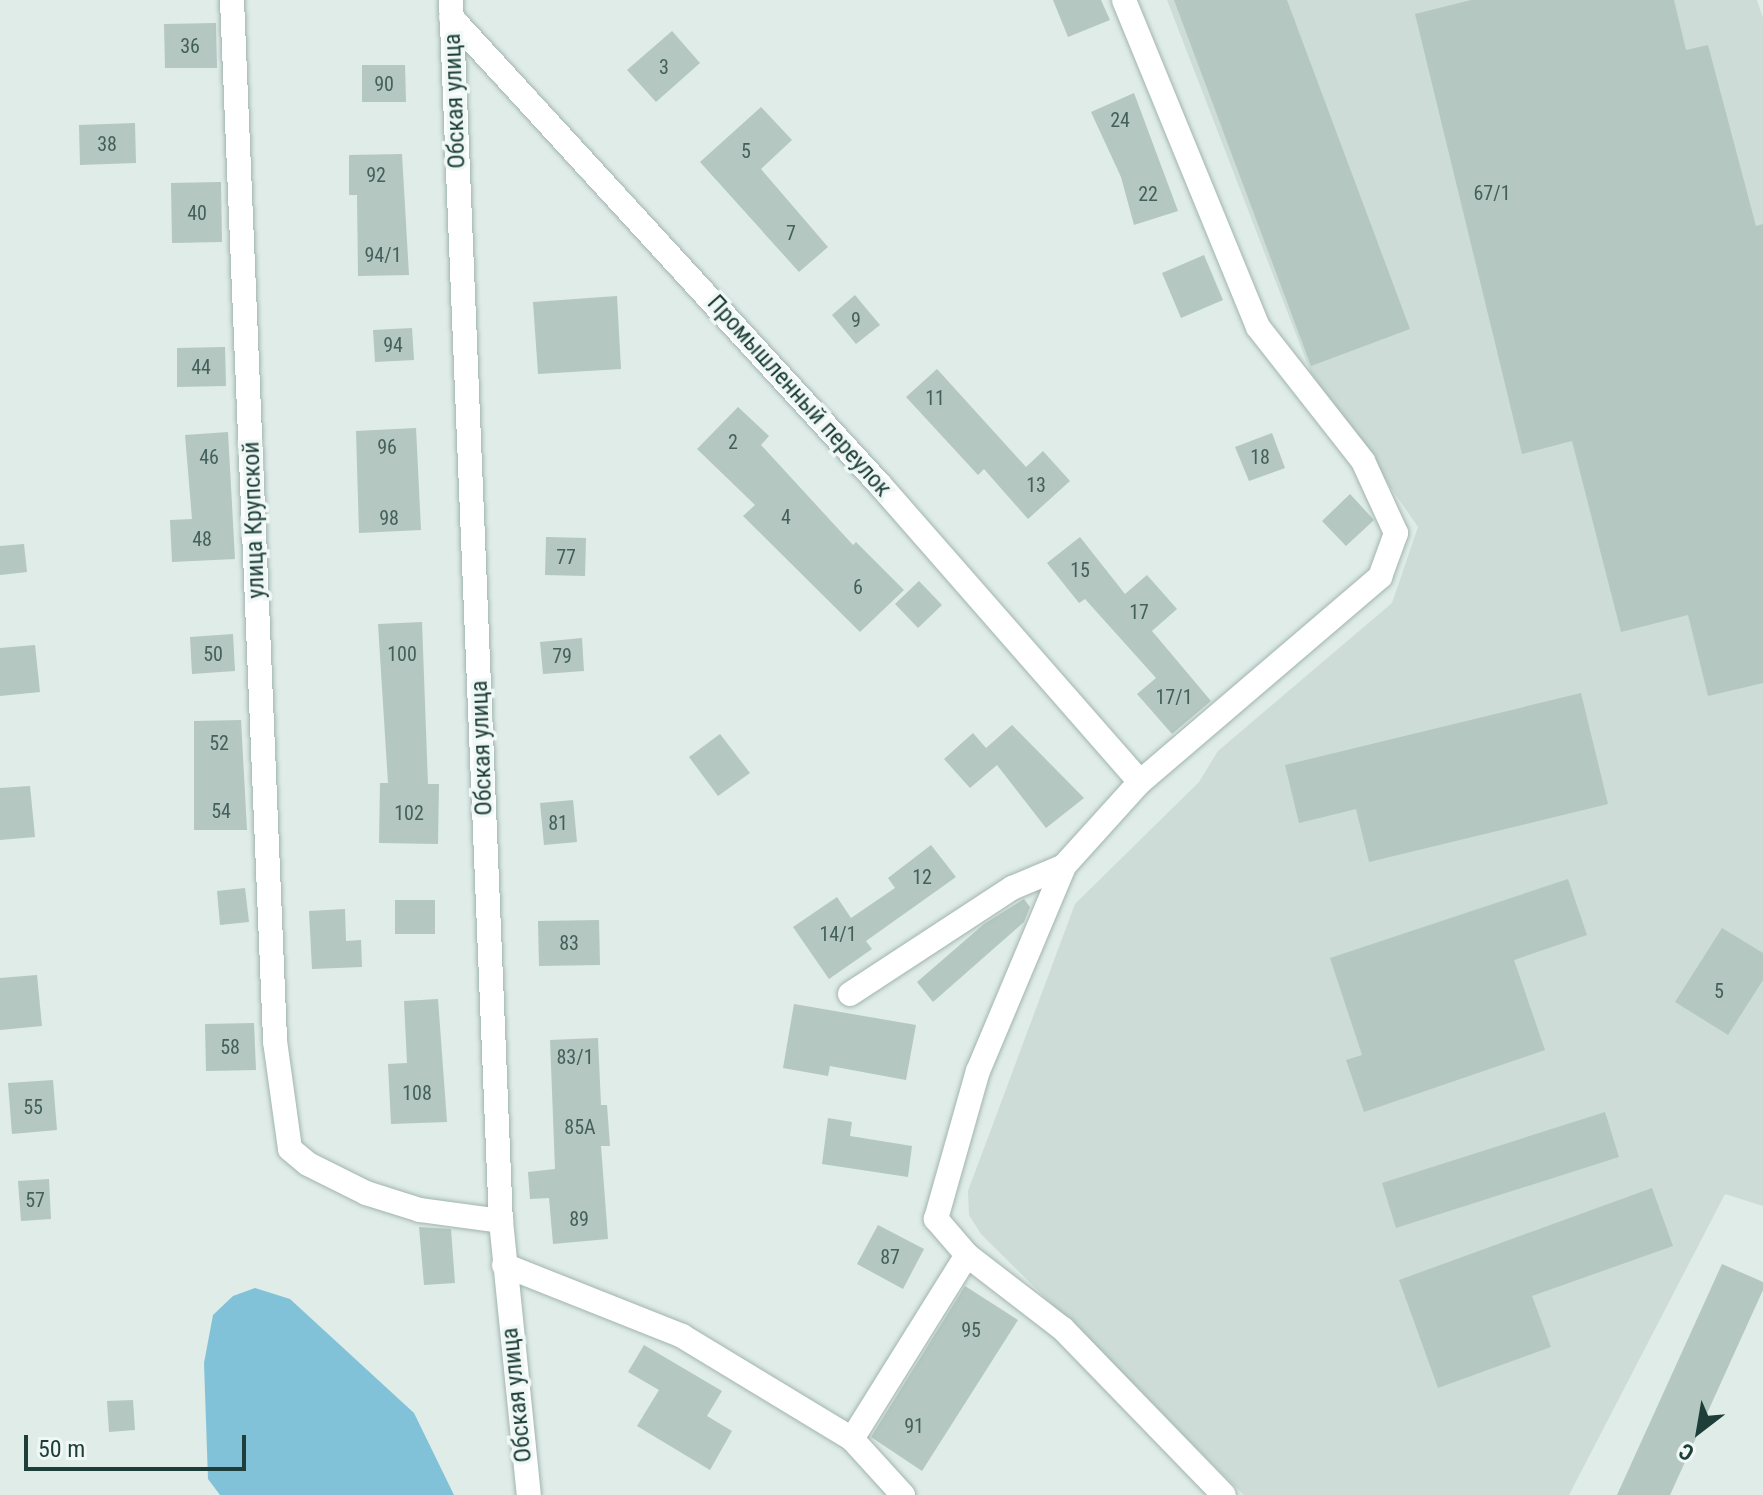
<!DOCTYPE html>
<html>
<head>
<meta charset="utf-8">
<style>
  body { margin:0 }
  #map { position:relative; width:1763px; height:1495px; overflow:hidden; background:#dfece8; font-family:"Roboto Condensed",sans-serif }
  div>[style] { position:absolute }
  [style*='--x'] { left:calc(var(--x)*1px); top:calc(var(--y)*1px); width:calc(var(--w)*1px); rotate:calc(var(--a)*1deg) }
  .built>* { inset:0; background:#cddcd7 }
  .water>* { inset:0; background:#81c2d8 }
  .building>* { inset:0; background:#b4c7c1 }
  .roads { filter:drop-shadow(0 0 2px #a1b4b0) drop-shadow(0 0 2px #a1b4b0) }
  .minor>* { height:24px; margin:-12px; padding:0 12px; transform-origin:12px; border-radius:12px; background:#fff }
  span { translate:-50% -50%; white-space:nowrap; text-align:center; line-height:1.15; -webkit-text-stroke:7px #f0f8f5; paint-order:stroke }
  .number-label { font-size:20px; color:#44605b }
  .number-label span { -webkit-text-stroke-width:0 }
  .street-label { font-size:24px; color:#1e3e39 }
  .north { position:absolute; left:1659px; top:1391px; width:80px; height:80px; -webkit-text-stroke:6px #f0f8f5; paint-order:stroke; rotate:211deg; font-size:22px; font-weight:700; line-height:32px; text-align:center; color:#1e3e39 }
  .north::after { content:''; display:block; margin:auto; width:28px; height:36px; background:#1e3e39; clip-path:polygon(50% 0,100% 100%,50% 72%,0 100%) }
  .scale { position:absolute; left:24px; top:1435px; width:222px; height:36px; box-sizing:border-box; border:4px solid #1e3e39; border-top:0; padding-left:10px; font-size:24px; line-height:28px; white-space:nowrap; color:#1e3e39; -webkit-text-stroke:6px #f0f8f5; paint-order:stroke }
</style>
</head>
<body>
<div id="map">
  <div class="built">
    <i style="clip-path:polygon(1167px 0,1757px 0,1763px 18px,1763px 1206px,1725px 1194px,1569px 1495px,1244px 1495px,981px 1234px,969px 1215px,968px 1191px,1075px 904px,1199px 782px,1218px 751px,1392px 603px,1418px 527px,1311px 373px)"></i>
  </div>
  <div class="water">
    <i style="clip-path:polygon(255px 1288px,290px 1299px,414px 1413px,454px 1495px,220px 1495px,208px 1479px,204px 1363px,213px 1315px,233px 1296px)"></i>
  </div>
  <div class="building">
    <i style="clip-path:polygon(1053px 0,1101px 0,1110px 20px,1068px 37px)"></i>
    <i style="clip-path:polygon(1174px 0,1287px 0,1410px 329px,1311px 366px)"></i>
    <i style="clip-path:polygon(1471px 0,1674px 0,1686px 50px,1708px 45px,1756px 226px,1763px 224px,1763px 683px,1708px 696px,1688px 615px,1621px 632px,1572px 441px,1522px 454px,1415px 14px)"></i>
    <i style="clip-path:polygon(216px 23px,217px 68px,165px 68px,164px 24px)"></i>
    <i style="clip-path:polygon(672px 31px,700px 63px,656px 102px,627px 70px)"></i>
    <i style="clip-path:polygon(362px 65px,405px 65px,406px 102px,362px 102px)"></i>
    <i style="clip-path:polygon(1134px 93px,1178px 211px,1134px 225px,1121px 177px,1091px 112px)"></i>
    <i style="clip-path:polygon(761px 107px,792px 140px,761px 169px,828px 247px,799px 272px,700px 162px)"></i>
    <i style="clip-path:polygon(135px 123px,136px 163px,80px 165px,79px 125px)"></i>
    <i style="clip-path:polygon(402px 154px,409px 275px,358px 276px,357px 195px,349px 195px,349px 155px)"></i>
    <i style="clip-path:polygon(221px 182px,222px 242px,172px 243px,171px 183px)"></i>
    <i style="clip-path:polygon(1204px 255px,1223px 300px,1181px 318px,1162px 273px)"></i>
    <i style="clip-path:polygon(855px 295px,880px 325px,856px 344px,832px 315px)"></i>
    <i style="clip-path:polygon(617px 296px,621px 369px,538px 374px,533px 302px)"></i>
    <i style="clip-path:polygon(412px 328px,414px 360px,375px 362px,373px 330px)"></i>
    <i style="clip-path:polygon(225px 347px,226px 386px,177px 387px,177px 348px)"></i>
    <i style="clip-path:polygon(937px 369px,1026px 467px,1043px 451px,1070px 481px,1028px 519px,984px 469px,978px 475px,906px 397px)"></i>
    <i style="clip-path:polygon(738px 407px,769px 436px,761px 445px,853px 545px,856px 542px,904px 590px,860px 632px,743px 516px,755px 505px,697px 449px)"></i>
    <i style="clip-path:polygon(416px 428px,421px 530px,359px 533px,356px 431px)"></i>
    <i style="clip-path:polygon(228px 432px,235px 559px,172px 562px,170px 520px,192px 519px,185px 435px)"></i>
    <i style="clip-path:polygon(1272px 433px,1285px 468px,1249px 481px,1235px 447px)"></i>
    <i style="clip-path:polygon(1350px 494px,1374px 520px,1346px 546px,1322px 521px)"></i>
    <i style="clip-path:polygon(546px 537px,586px 538px,585px 576px,545px 575px)"></i>
    <i style="clip-path:polygon(1080px 537px,1125px 594px,1147px 575px,1177px 609px,1152px 631px,1211px 701px,1172px 734px,1137px 694px,1156px 678px,1085px 599px,1079px 603px,1047px 563px)"></i>
    <i style="clip-path:polygon(24px 544px,27px 572px,0 575px,0 546px)"></i>
    <i style="clip-path:polygon(919px 581px,942px 605px,918px 628px,895px 604px)"></i>
    <i style="clip-path:polygon(422px 622px,428px 784px,439px 784px,438px 844px,379px 843px,380px 783px,388px 783px,378px 624px)"></i>
    <i style="clip-path:polygon(233px 634px,235px 671px,192px 674px,190px 637px)"></i>
    <i style="clip-path:polygon(582px 638px,584px 671px,543px 674px,540px 642px)"></i>
    <i style="clip-path:polygon(35px 645px,40px 692px,0 696px,0 648px)"></i>
    <i style="clip-path:polygon(1581px 693px,1608px 804px,1369px 862px,1356px 809px,1299px 823px,1285px 765px)"></i>
    <i style="clip-path:polygon(241px 720px,247px 830px,194px 830px,194px 721px)"></i>
    <i style="clip-path:polygon(1012px 725px,1084px 798px,1046px 828px,997px 765px,970px 788px,944px 759px,973px 733px,986px 748px)"></i>
    <i style="clip-path:polygon(720px 734px,750px 773px,718px 796px,689px 757px)"></i>
    <i style="clip-path:polygon(30px 786px,35px 837px,0 840px,0 788px)"></i>
    <i style="clip-path:polygon(573px 800px,577px 842px,544px 845px,540px 803px)"></i>
    <i style="clip-path:polygon(931px 845px,956px 877px,866px 941px,872px 949px,829px 979px,793px 927px,837px 897px,851px 918px,895px 888px,888px 878px)"></i>
    <i style="clip-path:polygon(1568px 879px,1587px 935px,1514px 960px,1545px 1050px,1364px 1112px,1346px 1060px,1362px 1055px,1330px 958px)"></i>
    <i style="clip-path:polygon(245px 888px,249px 922px,220px 925px,217px 891px)"></i>
    <i style="clip-path:polygon(1024px 899px,1030px 907px,1024px 922px,933px 1002px,917px 982px,984px 924px)"></i>
    <i style="clip-path:polygon(395px 900px,435px 900px,435px 934px,395px 934px)"></i>
    <i style="clip-path:polygon(345px 909px,346px 941px,361px 940px,362px 967px,312px 969px,309px 911px)"></i>
    <i style="clip-path:polygon(599px 920px,600px 965px,539px 966px,538px 921px)"></i>
    <i style="clip-path:polygon(1722px 928px,1763px 953px,1763px 980px,1728px 1035px,1675px 1002px)"></i>
    <i style="clip-path:polygon(37px 975px,42px 1026px,0 1030px,0 978px)"></i>
    <i style="clip-path:polygon(438px 999px,447px 1122px,391px 1124px,388px 1064px,407px 1063px,404px 1001px)"></i>
    <i style="clip-path:polygon(794px 1004px,916px 1025px,906px 1080px,830px 1066px,828px 1076px,783px 1068px)"></i>
    <i style="clip-path:polygon(254px 1023px,256px 1070px,206px 1071px,205px 1024px)"></i>
    <i style="clip-path:polygon(598px 1038px,601px 1105px,607px 1105px,610px 1146px,601px 1146px,608px 1239px,553px 1244px,549px 1198px,530px 1199px,528px 1172px,555px 1169px,550px 1040px)"></i>
    <i style="clip-path:polygon(53px 1080px,57px 1130px,12px 1134px,8px 1083px)"></i>
    <i style="clip-path:polygon(1605px 1112px,1619px 1157px,1396px 1228px,1382px 1183px)"></i>
    <i style="clip-path:polygon(828px 1118px,852px 1122px,850px 1136px,912px 1146px,908px 1177px,822px 1164px)"></i>
    <i style="clip-path:polygon(49px 1179px,51px 1219px,21px 1221px,18px 1181px)"></i>
    <i style="clip-path:polygon(1652px 1188px,1673px 1246px,1532px 1296px,1551px 1347px,1438px 1388px,1399px 1280px)"></i>
    <i style="clip-path:polygon(878px 1225px,924px 1249px,903px 1289px,857px 1264px)"></i>
    <i style="clip-path:polygon(419px 1227px,451px 1229px,455px 1283px,424px 1285px)"></i>
    <i style="clip-path:polygon(1722px 1264px,1763px 1282px,1763px 1290px,1670px 1495px,1617px 1495px)"></i>
    <i style="clip-path:polygon(965px 1286px,1018px 1320px,922px 1471px,871px 1437px)"></i>
    <i style="clip-path:polygon(644px 1345px,722px 1391px,707px 1416px,732px 1431px,710px 1470px,637px 1426px,659px 1390px,628px 1372px)"></i>
    <i style="clip-path:polygon(133px 1400px,135px 1430px,109px 1432px,107px 1401px)"></i>
  </div>
  <div class="roads">
    <div class="minor">
      <i style="--x:232;--y:0;--w:1042;--a:87.63"></i>
      <i style="--x:275;--y:1041;--w:109;--a:82.1"></i>
      <i style="--x:290;--y:1149;--w:23;--a:40"></i>
      <i style="--x:308;--y:1164;--w:65;--a:26.6"></i>
      <i style="--x:366;--y:1193;--w:57;--a:17.5"></i>
      <i style="--x:420;--y:1210;--w:82;--a:7.7"></i>
      <i style="--x:451;--y:0;--w:1222;--a:87.66"></i>
      <i style="--x:501;--y:1221;--w:275;--a:84.2"></i>
      <i style="--x:451;--y:17;--w:636;--a:47.48"></i>
      <i style="--x:881;--y:486;--w:393;--a:48.8"></i>
      <i style="--x:850;--y:994;--w:194;--a:-33.2"></i>
      <i style="--x:1012;--y:888;--w:56;--a:-22.9"></i>
      <i style="--x:967;--y:1255;--w:121;--a:37.6"></i>
      <i style="--x:1063;--y:1329;--w:231;--a:45.9"></i>
      <i style="--x:504;--y:1265;--w:192;--a:21.7"></i>
      <i style="--x:682;--y:1336;--w:199;--a:31.2"></i>
      <i style="--x:852;--y:1439;--w:76;--a:47.7"></i>
      <i style="--x:852;--y:1439;--w:217;--a:-58"></i>
      <i style="--x:967;--y:1255;--w:48;--a:-130.7"></i>
      <i style="--x:936;--y:1219;--w:154;--a:-74.2"></i>
      <i style="--x:978;--y:1071;--w:222;--a:-67.2"></i>
      <i style="--x:1064;--y:866;--w:113;--a:-47.9"></i>
      <i style="--x:1140;--y:782;--w:316;--a:-40.5"></i>
      <i style="--x:1380;--y:577;--w:47;--a:-70"></i>
      <i style="--x:1396;--y:533;--w:79;--a:-114.6"></i>
      <i style="--x:1363;--y:461;--w:170;--a:-128.1"></i>
      <i style="--x:1258;--y:327;--w:353;--a:-112.3"></i>
    </div>
  </div>
  <div class="number-label">
    <span style="left:190px;top:46px">36</span>
    <span style="left:664px;top:67px">3</span>
    <span style="left:384px;top:84px">90</span>
    <span style="left:1120px;top:120px">24</span>
    <span style="left:107px;top:144px">38</span>
    <span style="left:746px;top:151px">5</span>
    <span style="left:376px;top:175px">92</span>
    <span style="left:1492px;top:193px">67/1</span>
    <span style="left:1148px;top:194px">22</span>
    <span style="left:197px;top:213px">40</span>
    <span style="left:791px;top:233px">7</span>
    <span style="left:383px;top:255px">94/1</span>
    <span style="left:856px;top:320px">9</span>
    <span style="left:393px;top:345px">94</span>
    <span style="left:201px;top:367px">44</span>
    <span style="left:935px;top:398px">11</span>
    <span style="left:733px;top:442px">2</span>
    <span style="left:387px;top:447px">96</span>
    <span style="left:209px;top:457px">46</span>
    <span style="left:1260px;top:457px">18</span>
    <span style="left:1036px;top:485px">13</span>
    <span style="left:786px;top:517px">4</span>
    <span style="left:389px;top:518px">98</span>
    <span style="left:202px;top:539px">48</span>
    <span style="left:566px;top:557px">77</span>
    <span style="left:1080px;top:570px">15</span>
    <span style="left:858px;top:587px">6</span>
    <span style="left:1139px;top:612px">17</span>
    <span style="left:213px;top:654px">50</span>
    <span style="left:402px;top:654px">100</span>
    <span style="left:562px;top:656px">79</span>
    <span style="left:1174px;top:697px">17/1</span>
    <span style="left:219px;top:743px">52</span>
    <span style="left:221px;top:811px">54</span>
    <span style="left:409px;top:813px">102</span>
    <span style="left:558px;top:823px">81</span>
    <span style="left:922px;top:877px">12</span>
    <span style="left:838px;top:934px">14/1</span>
    <span style="left:569px;top:943px">83</span>
    <span style="left:1719px;top:991px">5</span>
    <span style="left:230px;top:1047px">58</span>
    <span style="left:575px;top:1057px">83/1</span>
    <span style="left:417px;top:1093px">108</span>
    <span style="left:33px;top:1107px">55</span>
    <span style="left:580px;top:1127px">85А</span>
    <span style="left:35px;top:1200px">57</span>
    <span style="left:579px;top:1219px">89</span>
    <span style="left:890px;top:1257px">87</span>
    <span style="left:971px;top:1330px">95</span>
    <span style="left:914px;top:1426px">91</span>
  </div>
  <div class="street-label">
    <span style="left:455px;top:101px;rotate:-92deg">Обская улица</span>
    <span style="left:799px;top:396px;rotate:48deg">Промышленный переулок</span>
    <span style="left:254px;top:520px;rotate:-92deg">улица Крупской</span>
    <span style="left:482px;top:748px;rotate:-92deg">Обская улица</span>
    <span style="left:517px;top:1395px;rotate:-96deg">Обская улица</span>
  </div>
  <div class="north">С</div>
  <div class="scale">50 m</div>
</div>
</body>
</html>
